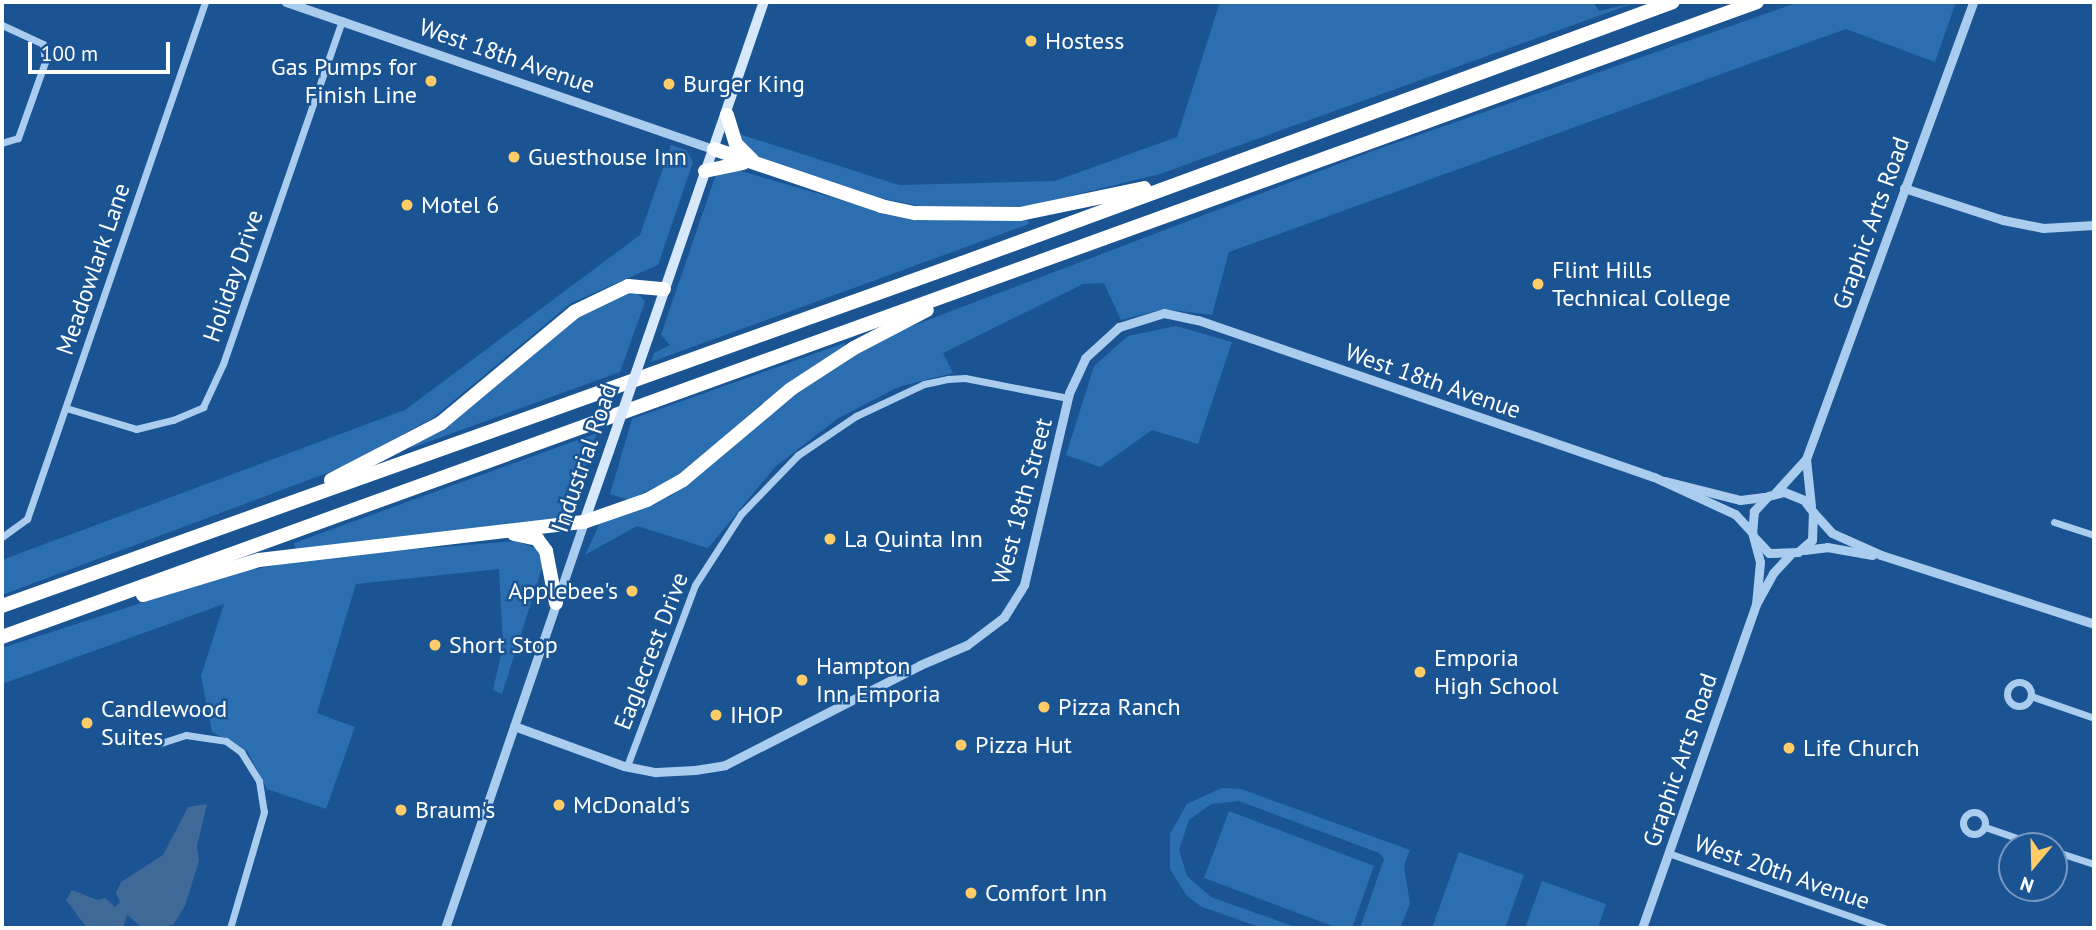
<!DOCTYPE html>
<html>
<head>
<meta charset="utf-8">
<style>
  body { margin:0 }
  #map { position:relative; width:2096px; height:930px; overflow:hidden; background:#1a5492; font-family:"PT Sans",sans-serif }
  div>[style] { position:absolute }
  [style*='--x'] { left:calc(var(--x)*1px); top:calc(var(--y)*1px); width:calc(var(--w)*1px); rotate:calc(var(--a)*1deg) }
  .green>* { inset:0; background:#2c6fb0 }
  .water>* { inset:0; background:#3f6996 }
  .minor>* { height:7px; margin:-3.5px; padding:0 3.5px; transform-origin:3.5px; border-radius:3.5px; background:#a9ccef }
  .minor>.ring { margin:-3.5px; padding:0; box-sizing:content-box; background:none; border:7px solid #a9ccef; border-radius:50% }
  .tertiary>* { height:9px; margin:-4.5px; padding:0 4.5px; transform-origin:4.5px; border-radius:4.5px; background:#a9ccef }
  .secondary>* { height:10px; margin:-5px; padding:0 5px; transform-origin:5px; border-radius:5px; background:#d7e8fb }
  .motorway>* { height:14px; margin:-7px; padding:0 7px; transform-origin:7px; border-radius:7px; background:#fff }
  .secondary-bridge>* { height:10px; margin:-5px; padding:0 5px; transform-origin:5px; border-radius:5px; background:#d7e8fb }
  .dots>* { width:19px; height:19px; translate:-50% -50%; box-sizing:border-box; border:4px solid #1a5492; border-radius:50% }
  span { translate:-50% -50%; white-space:nowrap; text-align:center; line-height:1.15; -webkit-text-stroke:5px #1a5492; paint-order:stroke }
  .poi-label { font-size:24px; color:#fff }
  .left { translate:0 -50%; text-align:left }
  .right { translate:-100% -50%; text-align:right }
  .street-label { font-size:24px; color:#fff }
  .frame { position:absolute; inset:0; border:4px solid #fff; pointer-events:none }
  .north { position:absolute; left:1998px; top:832px; width:70px; height:70px; box-sizing:border-box; background:#1a5492; border:2px solid #7698be; border-radius:50%; rotate:199deg; font-size:19px; font-weight:700; line-height:28px; text-align:center; color:#fff }
  .north::after { content:''; display:block; margin:auto; width:24px; height:32px; background:#ffcc68; clip-path:polygon(50% 0,100% 100%,50% 72%,0 100%) }
  .scale { position:absolute; left:28px; top:42px; width:142px; height:32px; box-sizing:border-box; border:4px solid #fff; border-top:0; padding-left:9px; font-size:21px; line-height:24px; white-space:nowrap; color:#fff; -webkit-text-stroke:5px #1a5492; paint-order:stroke }
</style>
</head>
<body>
<div id="map">
  <div class="green">
    <i style="clip-path:polygon(1220px 2px,1593px 2px,1599px 11px,1637px 2px,1160px 174px,1025px 207px,921px 206px,879px 198px,757px 158px,747px 152px,739px 134px,899px 185px,1055px 181px,1177px 137px)"></i>
    <i style="clip-path:polygon(1799px 2px,1956px 2px,1935px 62px,1846px 29px,1229px 252px,1212px 315px,1164px 309px,1121px 320px,1104px 283px,1083px 284px,943px 353px,953px 373px,898px 387px,837px 419px,775px 467px,708px 548px,637px 526px,585px 555px,600px 523px,671px 496px,821px 373px,891px 334px,1370px 152px)"></i>
    <i style="clip-path:polygon(671px 145px,686px 150px,693px 162px,658px 265px,571px 303px,433px 418px,343px 467px,2px 595px,2px 560px,405px 410px,640px 235px)"></i>
    <i style="clip-path:polygon(737px 170px,879px 211px,959px 221px,1027px 219px,1029px 224px,651px 362px,654px 353px,670px 345px,661px 335px,716px 174px)"></i>
    <i style="clip-path:polygon(620px 292px,637px 292px,645px 302px,620px 372px,409px 449px,577px 316px)"></i>
    <i style="clip-path:polygon(1176px 326px,1232px 342px,1198px 444px,1152px 430px,1100px 467px,1066px 455px,1094px 366px,1128px 336px)"></i>
    <i style="clip-path:polygon(844px 343px,846px 347px,759px 406px,686px 472px,629px 500px,610px 494px,632px 419px)"></i>
    <i style="clip-path:polygon(597px 433px,568px 519px,296px 549px,294px 543px)"></i>
    <i style="clip-path:polygon(517px 541px,537px 549px,543px 565px,502px 694px,493px 690px,503px 646px,499px 569px,356px 584px,317px 713px,355px 727px,326px 809px,267px 789px,247px 751px,212px 732px,201px 676px,224px 604px,2px 684px,2px 648px,234px 573px,317px 557px)"></i>
    <i style="clip-path:polygon(1222px 788px,1241px 789px,1410px 850px,1404px 866px,1410px 904px,1400px 928px,1360px 928px,1384px 859px,1379px 853px,1239px 801px,1211px 804px,1189px 820px,1179px 850px,1187px 876px,1211px 897px,1298px 928px,1262px 928px,1202px 907px,1187px 896px,1170px 869px,1170px 834px,1187px 804px)"></i>
    <i style="clip-path:polygon(1229px 811px,1374px 866px,1352px 928px,1338px 928px,1204px 878px)"></i>
    <i style="clip-path:polygon(1459px 852px,1524px 875px,1505px 928px,1432px 928px)"></i>
    <i style="clip-path:polygon(1542px 881px,1606px 904px,1598px 928px,1525px 928px)"></i>
  </div>
  <div class="water">
    <i style="clip-path:polygon(207px 804px,197px 846px,199px 861px,185px 906px,173px 925px,143px 928px,127px 915px,123px 928px,87px 928px,66px 900px,72px 890px,98px 900px,105px 898px,115px 907px,120px 902px,116px 893px,121px 882px,163px 855px,188px 807px)"></i>
  </div>
  <div class="minor">
    <i style="--x:2;--y:25;--w:45;--a:24.9"></i>
    <i style="--x:43;--y:44;--w:18;--a:84"></i>
    <i style="--x:45;--y:62;--w:81;--a:109.6"></i>
    <i style="--x:18;--y:138;--w:17;--a:163"></i>
    <i style="--x:66;--y:408;--w:73;--a:16.7"></i>
    <i style="--x:136;--y:429;--w:38;--a:-14"></i>
    <i style="--x:173;--y:420;--w:33;--a:-23"></i>
    <i style="--x:203;--y:407;--w:47;--a:-65.1"></i>
    <i style="--x:223;--y:364;--w:364;--a:-70.9"></i>
    <i style="--x:2054;--y:522;--w:42;--a:18"></i>
    <i style="--x:2;--y:537;--w:31;--a:-36"></i>
    <i style="--x:27;--y:519;--w:547;--a:-71"></i>
    <i class="ring" style="left:2007px;top:682px;width:17px;height:17px"></i>
    <i style="--x:2031;--y:696;--w:67;--a:19.2"></i>
    <i style="--x:161;--y:743;--w:26;--a:-18"></i>
    <i style="--x:186;--y:735;--w:40;--a:8.5"></i>
    <i style="--x:226;--y:741;--w:19;--a:36"></i>
    <i style="--x:241;--y:752;--w:34;--a:58"></i>
    <i style="--x:259;--y:781;--w:31;--a:81"></i>
    <i style="--x:264;--y:812;--w:121;--a:106.3"></i>
    <i style="--x:627;--y:766;--w:193;--a:-69.4"></i>
    <i style="--x:695;--y:585;--w:85;--a:-57.1"></i>
    <i style="--x:741;--y:514;--w:82;--a:-46"></i>
    <i style="--x:798;--y:455;--w:70;--a:-33.9"></i>
    <i style="--x:856;--y:416;--w:75;--a:-25.2"></i>
    <i style="--x:924;--y:384;--w:25;--a:-12"></i>
    <i style="--x:948;--y:379;--w:17;--a:-3"></i>
    <i style="--x:965;--y:378;--w:105;--a:11"></i>
    <i class="ring" style="left:1963px;top:812px;width:15px;height:15px"></i>
    <i style="--x:1985;--y:827;--w:58;--a:19.1"></i>
    <i style="--x:2054;--y:851;--w:42;--a:18"></i>
    <i style="--x:1668;--y:853;--w:229;--a:19.1"></i>
  </div>
  <div class="tertiary">
    <i style="--x:286;--y:2;--w:453;--a:19"></i>
    <i style="--x:1904;--y:188;--w:104;--a:17.9"></i>
    <i style="--x:2003;--y:220;--w:41;--a:11.3"></i>
    <i style="--x:2043;--y:228;--w:51;--a:-3.4"></i>
    <i style="--x:1806;--y:459;--w:47;--a:83.9"></i>
    <i style="--x:1665;--y:481;--w:77;--a:14.2"></i>
    <i style="--x:1740;--y:500;--w:24;--a:-7"></i>
    <i style="--x:1774;--y:494;--w:47;--a:-47.6"></i>
    <i style="--x:1806;--y:459;--w:487;--a:-69.9"></i>
    <i style="--x:1813;--y:512;--w:28;--a:48"></i>
    <i style="--x:1832;--y:533;--w:54;--a:24.2"></i>
    <i style="--x:1881;--y:555;--w:224;--a:17.9"></i>
    <i style="--x:1754;--y:537;--w:22;--a:47"></i>
    <i style="--x:1769;--y:553;--w:29;--a:-2"></i>
    <i style="--x:1798;--y:552;--w:18;--a:-41"></i>
    <i style="--x:1812;--y:540;--w:28;--a:-88"></i>
    <i style="--x:1813;--y:512;--w:15;--a:-127"></i>
    <i style="--x:1804;--y:500;--w:22;--a:-158"></i>
    <i style="--x:1784;--y:492;--w:16;--a:166"></i>
    <i style="--x:1768;--y:496;--w:21;--a:133"></i>
    <i style="--x:1754;--y:511;--w:21;--a:95"></i>
    <i style="--x:1752;--y:532;--w:31;--a:75"></i>
    <i style="--x:1760;--y:562;--w:42;--a:95.4"></i>
    <i style="--x:1804;--y:550;--w:23;--a:-7"></i>
    <i style="--x:1827;--y:547;--w:46;--a:10.1"></i>
    <i style="--x:514;--y:726;--w:117;--a:20"></i>
    <i style="--x:624;--y:766;--w:33;--a:11"></i>
    <i style="--x:656;--y:772;--w:39;--a:-3"></i>
    <i style="--x:695;--y:770;--w:30;--a:-9"></i>
    <i style="--x:725;--y:765;--w:219;--a:-27.1"></i>
    <i style="--x:920;--y:665;--w:51;--a:-23.1"></i>
    <i style="--x:967;--y:645;--w:46;--a:-37.1"></i>
    <i style="--x:1004;--y:617;--w:38;--a:-58"></i>
    <i style="--x:1024;--y:585;--w:197;--a:-76.8"></i>
    <i style="--x:1069;--y:393;--w:38;--a:-65"></i>
    <i style="--x:1085;--y:358;--w:46;--a:-42.4"></i>
    <i style="--x:1119;--y:327;--w:47;--a:-17.3"></i>
    <i style="--x:1164;--y:313;--w:35;--a:12"></i>
    <i style="--x:1198;--y:320;--w:482;--a:19"></i>
    <i style="--x:1654;--y:477;--w:89;--a:24.6"></i>
    <i style="--x:1735;--y:514;--w:25;--a:47"></i>
    <i style="--x:445;--y:928;--w:429;--a:-71.1"></i>
    <i style="--x:1642;--y:928;--w:343;--a:-70.6"></i>
    <i style="--x:1756;--y:604;--w:35;--a:-61"></i>
    <i style="--x:1773;--y:573;--w:25;--a:-47"></i>
  </div>
  <div class="secondary">
    <i style="--x:648;--y:338;--w:355;--a:-71"></i>
    <i style="--x:584;--y:522;--w:75;--a:-70.6"></i>
  </div>
  <div class="motorway">
    <i style="--x:727;--y:115;--w:30;--a:73"></i>
    <i style="--x:736;--y:144;--w:23;--a:45"></i>
    <i style="--x:714;--y:149;--w:176;--a:18.8"></i>
    <i style="--x:881;--y:206;--w:35;--a:12"></i>
    <i style="--x:915;--y:213;--w:105;--a:0.5"></i>
    <i style="--x:1020;--y:214;--w:127;--a:-11.8"></i>
    <i style="--x:705;--y:171;--w:39;--a:-12"></i>
    <i style="--x:331;--y:480;--w:124;--a:-27.4"></i>
    <i style="--x:441;--y:423;--w:173;--a:-39.8"></i>
    <i style="--x:574;--y:312;--w:60;--a:-25.7"></i>
    <i style="--x:628;--y:286;--w:36;--a:5"></i>
    <i style="--x:514;--y:534;--w:24;--a:12"></i>
    <i style="--x:537;--y:539;--w:15;--a:53"></i>
    <i style="--x:546;--y:551;--w:53;--a:79.1"></i>
    <i style="--x:143;--y:595;--w:121;--a:-16.8"></i>
    <i style="--x:259;--y:560;--w:327;--a:-6.7"></i>
    <i style="--x:584;--y:522;--w:67;--a:-19.2"></i>
    <i style="--x:647;--y:500;--w:41;--a:-29.1"></i>
    <i style="--x:683;--y:480;--w:141;--a:-40.1"></i>
    <i style="--x:791;--y:389;--w:75;--a:-33.1"></i>
    <i style="--x:854;--y:348;--w:82;--a:-27.5"></i>
    <i style="--x:2;--y:606;--w:1019;--a:-19.66"></i>
    <i style="--x:962;--y:263;--w:757;--a:-20.16"></i>
    <i style="--x:2;--y:637;--w:1866;--a:-19.89"></i>
  </div>
  <div class="secondary-bridge">
    <i style="--x:609;--y:451;--w:120;--a:-71"></i>
  </div>
  <div class="dots">
    <i style="left:1031px;top:41px;background:#ffcc68"></i>
    <i style="left:431px;top:81px;background:#ffcc68"></i>
    <i style="left:669px;top:84px;background:#ffcc68"></i>
    <i style="left:514px;top:157px;background:#ffcc68"></i>
    <i style="left:407px;top:205px;background:#ffcc68"></i>
    <i style="left:1538px;top:284px;background:#ffcc68"></i>
    <i style="left:830px;top:539px;background:#ffcc68"></i>
    <i style="left:632px;top:591px;background:#ffcc68"></i>
    <i style="left:435px;top:645px;background:#ffcc68"></i>
    <i style="left:1420px;top:672px;background:#ffcc68"></i>
    <i style="left:802px;top:680px;background:#ffcc68"></i>
    <i style="left:1044px;top:707px;background:#ffcc68"></i>
    <i style="left:716px;top:715px;background:#ffcc68"></i>
    <i style="left:87px;top:723px;background:#ffcc68"></i>
    <i style="left:961px;top:745px;background:#ffcc68"></i>
    <i style="left:1789px;top:748px;background:#ffcc68"></i>
    <i style="left:559px;top:805px;background:#ffcc68"></i>
    <i style="left:401px;top:810px;background:#ffcc68"></i>
    <i style="left:971px;top:893px;background:#ffcc68"></i>
  </div>
  <div class="poi-label">
    <span class="left" style="left:1045px;top:41px">Hostess</span>
    <span class="right" style="left:417px;top:81px">Gas Pumps for<br>Finish Line</span>
    <span class="left" style="left:683px;top:84px">Burger King</span>
    <span class="left" style="left:528px;top:157px">Guesthouse Inn</span>
    <span class="left" style="left:421px;top:205px">Motel 6</span>
    <span class="left" style="left:1552px;top:284px">Flint Hills<br>Technical College</span>
    <span class="left" style="left:844px;top:539px">La Quinta Inn</span>
    <span class="right" style="left:618px;top:591px">Applebee's</span>
    <span class="left" style="left:449px;top:645px">Short Stop</span>
    <span class="left" style="left:1434px;top:672px">Emporia<br>High School</span>
    <span class="left" style="left:816px;top:680px">Hampton<br>Inn Emporia</span>
    <span class="left" style="left:1058px;top:707px">Pizza Ranch</span>
    <span class="left" style="left:101px;top:723px">Candlewood<br>Suites</span>
    <span class="left" style="left:730px;top:715px">IHOP</span>
    <span class="left" style="left:975px;top:745px">Pizza Hut</span>
    <span class="left" style="left:1803px;top:748px">Life Church</span>
    <span class="left" style="left:573px;top:805px">McDonald's</span>
    <span class="left" style="left:415px;top:810px">Braum's</span>
    <span class="left" style="left:985px;top:893px">Comfort Inn</span>
  </div>
  <div class="street-label">
    <span style="left:507px;top:56px;rotate:19deg">West 18th Avenue</span>
    <span style="left:1871px;top:223px;rotate:-70deg">Graphic Arts Road</span>
    <span style="left:93px;top:269px;rotate:-71deg">Meadowlark Lane</span>
    <span style="left:233px;top:276px;rotate:-71deg">Holiday Drive</span>
    <span style="left:1433px;top:381px;rotate:19deg">West 18th Avenue</span>
    <span style="left:584px;top:458px;rotate:-71deg">Industrial Road</span>
    <span style="left:1022px;top:501px;rotate:-75deg">West 18th Street</span>
    <span style="left:651px;top:651px;rotate:-69deg">Eaglecrest Drive</span>
    <span style="left:1680px;top:760px;rotate:-71deg">Graphic Arts Road</span>
    <span style="left:1782px;top:872px;rotate:19deg">West 20th Avenue</span>
  </div>
  <div class="frame"></div>
  <div class="north">N</div>
  <div class="scale">100 m</div>
</div>
</body>
</html>
